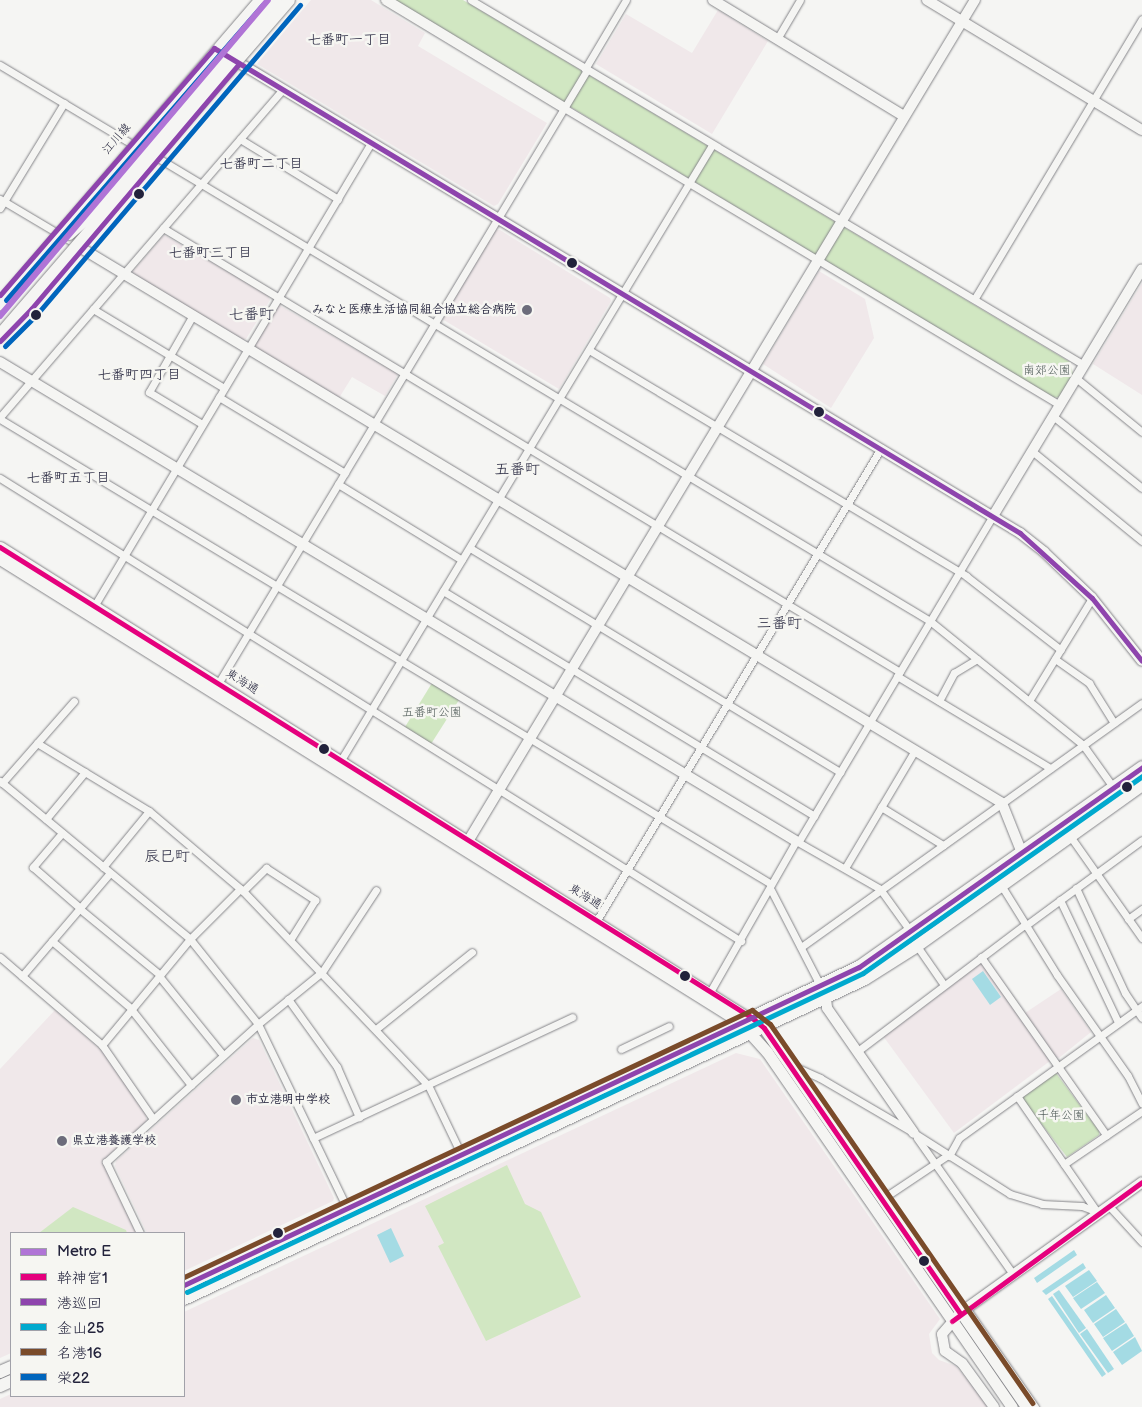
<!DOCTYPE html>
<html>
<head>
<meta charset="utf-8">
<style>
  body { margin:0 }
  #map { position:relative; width:1142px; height:1407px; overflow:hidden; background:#f5f5f3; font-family:"Balsamiq Sans","Klee One",sans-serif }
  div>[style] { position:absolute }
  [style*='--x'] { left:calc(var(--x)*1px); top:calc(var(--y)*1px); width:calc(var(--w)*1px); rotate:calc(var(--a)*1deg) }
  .built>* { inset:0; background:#f0e8ea }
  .green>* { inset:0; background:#d1e7c2 }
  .water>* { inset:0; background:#a4dbe4 }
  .roads { filter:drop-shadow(0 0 1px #858589) drop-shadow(0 0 1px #858589) }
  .street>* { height:7px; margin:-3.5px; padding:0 3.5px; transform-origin:3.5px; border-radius:3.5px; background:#f5f5f3 }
  .secondary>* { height:10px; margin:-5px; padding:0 5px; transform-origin:5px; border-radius:5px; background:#f5f5f3 }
  .primary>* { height:11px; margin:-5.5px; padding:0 5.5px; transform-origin:5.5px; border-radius:5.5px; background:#f5f5f3 }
  .highway>* { height:12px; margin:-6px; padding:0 6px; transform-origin:6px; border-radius:6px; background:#f5f5f3 }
  .bridges { filter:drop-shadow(0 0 1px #858589) drop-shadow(0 0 1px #858589) }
  .highway-bridge>* { height:12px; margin:-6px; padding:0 6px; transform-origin:6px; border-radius:6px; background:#f5f5f3 }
  .bus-1>* { height:5px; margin:-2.5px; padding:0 2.5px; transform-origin:2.5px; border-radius:2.5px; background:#e5007d }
  .bus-2>* { height:5px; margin:-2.5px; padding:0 2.5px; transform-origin:2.5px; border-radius:2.5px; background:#8e44ad }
  .bus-3>* { height:5px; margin:-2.5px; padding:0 2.5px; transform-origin:2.5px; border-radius:2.5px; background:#00a9ce }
  .bus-4>* { height:5px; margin:-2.5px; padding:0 2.5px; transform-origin:2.5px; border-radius:2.5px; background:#7a4b2a }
  .bus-5>* { height:5px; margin:-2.5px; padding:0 2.5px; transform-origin:2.5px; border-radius:2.5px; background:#0065bd }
  .metro-1>* { height:6px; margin:-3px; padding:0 3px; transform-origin:3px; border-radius:3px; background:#b074d6 }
  .dots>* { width:14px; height:14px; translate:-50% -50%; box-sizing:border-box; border:2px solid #f6f6f2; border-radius:50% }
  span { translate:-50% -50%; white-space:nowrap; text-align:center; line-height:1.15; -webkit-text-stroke:5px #f6f6f2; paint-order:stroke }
  .street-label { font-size:12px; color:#22223b }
  .poi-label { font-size:12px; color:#22223b; font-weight:700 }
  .right { translate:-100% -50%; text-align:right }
  .left { translate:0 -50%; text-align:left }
  .park-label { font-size:12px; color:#4e5a57 }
  .neighbourhood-label { font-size:14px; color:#22223b }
  .quarter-label { font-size:15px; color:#22223b }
  .legend { position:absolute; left:10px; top:1232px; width:175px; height:165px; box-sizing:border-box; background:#f6f6f2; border:1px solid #a1a1a9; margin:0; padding:6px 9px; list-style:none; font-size:15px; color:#22223b }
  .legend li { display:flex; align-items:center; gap:10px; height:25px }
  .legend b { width:25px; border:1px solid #a1a1a9 }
</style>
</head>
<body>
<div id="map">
  <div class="built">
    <i style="clip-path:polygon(311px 0,371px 0,425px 33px,418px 46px,547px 123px,498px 204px,494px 206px,257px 64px)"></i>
    <i style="clip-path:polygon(718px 10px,768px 41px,712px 134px,596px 64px,626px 14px,692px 53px)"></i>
    <i style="clip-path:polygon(496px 230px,500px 230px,610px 298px,611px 301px,559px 389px,442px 319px)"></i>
    <i style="clip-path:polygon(164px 235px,268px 295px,270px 300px,246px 339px,241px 340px,133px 275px,133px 271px)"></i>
    <i style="clip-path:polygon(819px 271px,865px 299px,874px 338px,831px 408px,763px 364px)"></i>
    <i style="clip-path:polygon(1142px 283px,1142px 395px,1093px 364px)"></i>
    <i style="clip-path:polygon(279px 305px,398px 374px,385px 396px,352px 377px,339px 398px,256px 349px,255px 344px)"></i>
    <i style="clip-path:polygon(978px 963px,982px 964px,1050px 1061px,954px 1133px,883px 1036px)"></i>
    <i style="clip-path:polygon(1061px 989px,1091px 1032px,1059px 1058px,1056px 1057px,1025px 1013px)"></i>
    <i style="clip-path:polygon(55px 1010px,102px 1051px,146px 1115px,146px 1122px,102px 1161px,136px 1233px,11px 1233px,11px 1353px,0 1358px,0 1069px)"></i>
    <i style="clip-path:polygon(253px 1038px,259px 1040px,334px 1198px,333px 1201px,184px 1271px,184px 1233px,147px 1233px,115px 1166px,116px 1161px)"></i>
    <i style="clip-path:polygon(736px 1053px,760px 1059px,940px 1319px,929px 1334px,932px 1353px,939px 1360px,956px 1366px,990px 1407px,0 1407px,0 1399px,11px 1394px,184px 1396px,184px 1312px)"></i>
  </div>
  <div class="green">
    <i style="clip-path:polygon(393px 0,463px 0,1070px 362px,1073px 374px,1059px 397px,1053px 398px)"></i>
    <i style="clip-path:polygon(432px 683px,459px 700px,431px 744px,405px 727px)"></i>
    <i style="clip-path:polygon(1056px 1073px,1099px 1131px,1099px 1135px,1067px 1157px,1023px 1100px,1024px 1096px)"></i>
    <i style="clip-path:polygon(507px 1165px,525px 1204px,541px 1212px,581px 1297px,486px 1341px,438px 1246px,444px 1243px,425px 1206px)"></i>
    <i style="clip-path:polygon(73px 1207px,126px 1230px,127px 1233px,39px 1233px)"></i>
  </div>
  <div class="water">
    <i style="clip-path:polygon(983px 971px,1001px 997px,990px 1005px,972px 979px)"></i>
    <i style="clip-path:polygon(391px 1228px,404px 1256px,390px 1263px,377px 1235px)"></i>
    <i style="clip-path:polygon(1074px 1250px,1077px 1255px,1037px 1283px,1034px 1278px)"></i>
    <i style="clip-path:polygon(1083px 1263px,1086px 1268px,1046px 1295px,1042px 1291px)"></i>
    <i style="clip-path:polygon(1089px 1270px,1097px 1281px,1073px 1297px,1065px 1286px)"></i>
    <i style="clip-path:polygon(1097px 1282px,1105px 1293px,1081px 1309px,1073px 1298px)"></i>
    <i style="clip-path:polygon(1059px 1290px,1086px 1328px,1079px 1333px,1053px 1294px)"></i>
    <i style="clip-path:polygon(1106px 1295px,1115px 1308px,1093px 1323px,1084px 1310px)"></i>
    <i style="clip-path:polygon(1052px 1296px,1106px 1374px,1102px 1377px,1048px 1299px)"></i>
    <i style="clip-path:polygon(1116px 1309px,1125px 1322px,1103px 1337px,1094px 1324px)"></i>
    <i style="clip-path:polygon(1126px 1323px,1134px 1336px,1112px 1351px,1103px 1338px)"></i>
    <i style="clip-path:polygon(1087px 1329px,1114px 1369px,1108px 1373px,1080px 1334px)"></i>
    <i style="clip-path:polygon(1135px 1337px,1142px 1351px,1122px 1365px,1113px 1352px)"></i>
  </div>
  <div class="roads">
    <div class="street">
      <i style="--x:471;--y:0;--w:713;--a:30.77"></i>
      <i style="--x:777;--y:39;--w:45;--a:-59.5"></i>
      <i style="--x:0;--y:65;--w:160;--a:30.9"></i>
      <i style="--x:585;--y:69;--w:80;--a:-59.3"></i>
      <i style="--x:564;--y:108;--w:578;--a:30.91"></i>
      <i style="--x:240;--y:139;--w:115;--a:31.5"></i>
      <i style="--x:153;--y:155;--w:906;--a:30.95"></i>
      <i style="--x:930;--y:621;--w:197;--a:39"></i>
      <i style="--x:1083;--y:745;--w:52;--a:54.5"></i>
      <i style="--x:0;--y:199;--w:92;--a:30.7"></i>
      <i style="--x:0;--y:208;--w:123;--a:-58.6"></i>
      <i style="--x:163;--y:228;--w:860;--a:31.07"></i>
      <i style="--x:975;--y:298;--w:325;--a:-59.1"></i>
      <i style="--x:93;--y:309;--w:153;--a:31.1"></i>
      <i style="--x:193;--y:315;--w:89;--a:119.7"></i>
      <i style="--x:149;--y:392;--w:62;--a:31.1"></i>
      <i style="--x:589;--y:350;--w:440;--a:30.9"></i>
      <i style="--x:966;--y:576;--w:120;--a:37.9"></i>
      <i style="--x:1076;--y:378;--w:85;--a:39.3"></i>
      <i style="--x:219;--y:397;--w:147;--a:31.1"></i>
      <i style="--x:1053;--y:416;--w:114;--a:39"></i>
      <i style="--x:0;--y:417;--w:432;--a:-49.2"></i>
      <i style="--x:0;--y:419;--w:900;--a:31.09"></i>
      <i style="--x:1032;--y:451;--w:142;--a:39.3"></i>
      <i style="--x:0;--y:478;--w:874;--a:32"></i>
      <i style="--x:338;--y:484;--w:145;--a:31.5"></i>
      <i style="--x:470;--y:548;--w:433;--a:31.2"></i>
      <i style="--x:443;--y:591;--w:434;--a:31.2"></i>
      <i style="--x:93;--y:608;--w:542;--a:-59.13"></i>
      <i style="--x:1055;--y:659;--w:42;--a:35.2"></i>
      <i style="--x:1089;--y:683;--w:47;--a:58"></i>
      <i style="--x:897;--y:676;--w:179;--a:31"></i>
      <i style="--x:216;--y:687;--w:720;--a:-58.98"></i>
      <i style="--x:939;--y:701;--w:32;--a:-62"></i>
      <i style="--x:954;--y:673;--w:27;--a:-31"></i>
      <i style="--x:1029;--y:701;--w:121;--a:-58.5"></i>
      <i style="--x:37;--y:743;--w:131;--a:31.3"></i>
      <i style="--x:149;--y:811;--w:123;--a:40.4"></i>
      <i style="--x:243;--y:891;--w:268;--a:46.4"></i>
      <i style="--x:428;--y:1085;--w:76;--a:64.4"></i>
      <i style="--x:341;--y:760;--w:718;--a:-58.9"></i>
      <i style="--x:0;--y:781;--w:247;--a:39.7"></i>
      <i style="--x:190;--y:939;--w:109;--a:51.3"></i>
      <i style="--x:258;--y:1024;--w:207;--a:64.2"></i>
      <i style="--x:2;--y:783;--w:109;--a:-48.7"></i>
      <i style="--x:881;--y:807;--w:73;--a:31.5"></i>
      <i style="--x:46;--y:819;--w:61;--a:-50.3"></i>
      <i style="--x:62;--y:833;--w:45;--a:130.5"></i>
      <i style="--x:33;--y:867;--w:62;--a:41.1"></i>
      <i style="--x:1070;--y:836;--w:125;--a:54.8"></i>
      <i style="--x:799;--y:841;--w:378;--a:-59.2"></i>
      <i style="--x:103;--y:867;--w:72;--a:-50.6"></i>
      <i style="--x:845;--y:868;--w:137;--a:-59.3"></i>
      <i style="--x:1001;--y:885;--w:106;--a:58.1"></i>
      <i style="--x:1057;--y:975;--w:123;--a:54.9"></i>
      <i style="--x:1128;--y:1076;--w:31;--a:63"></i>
      <i style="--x:1076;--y:888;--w:116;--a:65"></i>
      <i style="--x:1125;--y:993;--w:30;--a:56"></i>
      <i style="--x:771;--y:890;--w:107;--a:62.7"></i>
      <i style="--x:243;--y:891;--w:33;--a:-45"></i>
      <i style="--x:266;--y:868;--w:59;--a:33.1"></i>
      <i style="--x:315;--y:900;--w:47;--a:122"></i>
      <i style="--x:1060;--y:900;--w:135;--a:64.6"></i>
      <i style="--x:80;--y:909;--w:104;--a:39.5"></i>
      <i style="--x:1128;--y:919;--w:17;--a:-36"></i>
      <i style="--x:597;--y:920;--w:551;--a:-58.96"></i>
      <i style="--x:1025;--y:926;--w:145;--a:-36.3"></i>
      <i style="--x:52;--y:941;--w:105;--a:40.4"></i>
      <i style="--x:917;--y:946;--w:47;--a:55.3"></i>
      <i style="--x:801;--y:947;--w:419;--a:-35.6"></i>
      <i style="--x:0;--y:957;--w:135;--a:40.8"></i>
      <i style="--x:102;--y:1045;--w:90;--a:55.4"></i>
      <i style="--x:981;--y:957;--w:218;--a:54.9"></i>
      <i style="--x:22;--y:976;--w:135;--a:-49.5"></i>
      <i style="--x:159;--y:976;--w:102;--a:51"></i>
      <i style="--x:710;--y:992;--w:174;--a:-60.3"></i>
      <i style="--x:796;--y:841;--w:97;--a:29.7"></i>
      <i style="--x:880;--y:889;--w:53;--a:54.2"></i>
      <i style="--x:288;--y:999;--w:84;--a:54.2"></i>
      <i style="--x:337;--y:1067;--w:55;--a:66.3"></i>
      <i style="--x:131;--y:1009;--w:97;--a:51.7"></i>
      <i style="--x:376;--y:1029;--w:123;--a:-38.7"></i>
      <i style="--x:102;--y:1045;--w:138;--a:-50.3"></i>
      <i style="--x:190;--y:939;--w:71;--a:-45"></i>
      <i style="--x:621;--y:1049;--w:53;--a:-25.6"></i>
      <i style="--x:859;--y:1050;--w:207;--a:-37.1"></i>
      <i style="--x:791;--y:1065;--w:32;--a:24"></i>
      <i style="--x:820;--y:1078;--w:109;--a:30.3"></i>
      <i style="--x:914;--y:1133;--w:114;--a:32.4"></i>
      <i style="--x:1010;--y:1194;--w:34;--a:17"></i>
      <i style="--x:1042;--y:1204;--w:40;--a:2.9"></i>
      <i style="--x:1082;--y:1206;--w:17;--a:21"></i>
      <i style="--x:1017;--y:1096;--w:141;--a:55.4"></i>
      <i style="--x:313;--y:1138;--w:286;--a:-25"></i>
      <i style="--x:917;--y:1138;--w:166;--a:54.8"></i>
      <i style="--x:949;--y:1156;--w:21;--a:-61"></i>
      <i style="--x:959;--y:1138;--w:226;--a:-35.8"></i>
      <i style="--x:1064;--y:1164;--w:94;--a:-34.2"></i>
      <i style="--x:882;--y:1199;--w:79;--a:-33.7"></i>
      <i style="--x:1109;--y:1206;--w:49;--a:47.5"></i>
      <i style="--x:140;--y:1233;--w:79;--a:-115.6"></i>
      <i style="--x:106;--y:1162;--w:205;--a:-42.2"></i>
      <i style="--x:258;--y:1024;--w:82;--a:-39.1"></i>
      <i style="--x:322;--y:972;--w:98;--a:-56.6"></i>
      <i style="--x:966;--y:1308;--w:121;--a:55.1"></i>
    </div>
    <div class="secondary">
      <i style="--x:386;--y:0;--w:208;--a:31.2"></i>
      <i style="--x:713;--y:0;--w:223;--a:31.3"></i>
      <i style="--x:927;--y:0;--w:251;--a:31.2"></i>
      <i style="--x:231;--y:58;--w:921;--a:31.05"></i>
      <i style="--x:1020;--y:533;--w:31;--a:38"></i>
      <i style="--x:1044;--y:552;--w:66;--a:43.8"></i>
      <i style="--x:1092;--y:598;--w:80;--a:51.6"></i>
      <i style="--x:81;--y:248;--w:1075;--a:31.07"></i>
      <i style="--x:1002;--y:803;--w:54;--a:68.2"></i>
      <i style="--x:0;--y:362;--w:929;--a:31.04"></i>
      <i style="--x:993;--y:516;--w:288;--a:-58.9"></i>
      <i style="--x:464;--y:848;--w:990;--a:-58.93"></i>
      <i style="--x:826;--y:998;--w:10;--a:84"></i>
      <i style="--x:827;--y:1008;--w:152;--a:55.2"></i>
      <i style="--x:994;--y:1407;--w:54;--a:-126"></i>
      <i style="--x:962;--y:1363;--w:21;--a:-145"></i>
      <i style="--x:945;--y:1351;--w:17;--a:-100"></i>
      <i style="--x:942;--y:1334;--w:28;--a:-49"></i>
      <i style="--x:960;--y:1313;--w:224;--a:-35.7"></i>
    </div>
    <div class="primary">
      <i style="--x:0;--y:547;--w:903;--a:32.19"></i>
      <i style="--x:764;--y:1028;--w:461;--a:55.3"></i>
      <i style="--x:0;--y:559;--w:873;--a:32.03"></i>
      <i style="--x:740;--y:1022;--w:40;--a:48"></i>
      <i style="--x:767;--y:1052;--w:431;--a:55.4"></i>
    </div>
    <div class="highway">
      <i style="--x:184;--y:1285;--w:746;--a:-25.23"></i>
      <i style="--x:859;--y:967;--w:347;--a:-35.2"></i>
      <i style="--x:184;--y:1299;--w:752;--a:-25.17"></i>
      <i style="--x:865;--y:979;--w:62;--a:-32.4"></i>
      <i style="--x:917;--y:946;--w:277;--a:-35.6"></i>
      <i style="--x:0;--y:1372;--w:12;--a:-24"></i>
      <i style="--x:0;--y:1386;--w:12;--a:-24"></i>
    </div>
  </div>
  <div class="bridges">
    <div class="highway-bridge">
      <i style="--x:69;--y:234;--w:30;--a:-42"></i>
      <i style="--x:91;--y:214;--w:283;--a:-49.2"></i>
      <i style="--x:0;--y:304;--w:401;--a:-49.4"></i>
      <i style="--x:0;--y:335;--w:442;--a:-49.2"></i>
    </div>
  </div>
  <div class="bus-1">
    <i style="--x:0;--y:547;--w:886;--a:32.04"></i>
    <i style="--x:751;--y:1017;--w:17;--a:40"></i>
    <i style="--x:764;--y:1028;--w:346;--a:55.5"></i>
    <i style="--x:952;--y:1321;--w:235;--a:-36.2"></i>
  </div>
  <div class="bus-2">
    <i style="--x:0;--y:295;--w:327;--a:-49.1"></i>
    <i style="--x:214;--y:48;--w:941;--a:31.04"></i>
    <i style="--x:1020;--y:533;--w:97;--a:42.1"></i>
    <i style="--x:1092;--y:598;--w:80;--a:51.6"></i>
    <i style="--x:0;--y:341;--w:45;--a:-45.9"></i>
    <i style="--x:31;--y:309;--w:321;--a:-49.7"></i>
    <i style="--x:184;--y:1285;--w:746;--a:-25.23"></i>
    <i style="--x:859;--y:967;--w:347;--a:-35.2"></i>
  </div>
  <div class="bus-3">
    <i style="--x:187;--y:1292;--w:747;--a:-25.26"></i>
    <i style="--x:863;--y:973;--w:342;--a:-35.2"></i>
  </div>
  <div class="bus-4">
    <i style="--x:184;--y:1277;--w:628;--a:-25.18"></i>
    <i style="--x:752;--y:1010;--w:23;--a:38"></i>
    <i style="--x:770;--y:1024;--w:461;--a:55.3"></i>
  </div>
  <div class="bus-5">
    <i style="--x:6;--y:300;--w:391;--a:-49"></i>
    <i style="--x:5;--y:346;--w:45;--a:-45"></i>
    <i style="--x:37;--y:314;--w:406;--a:-49.6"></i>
  </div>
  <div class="metro-1">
    <i style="--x:0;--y:316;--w:414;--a:-49.7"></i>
  </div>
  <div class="dots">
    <i style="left:139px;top:194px;background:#22223b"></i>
    <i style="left:572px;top:263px;background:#22223b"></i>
    <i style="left:527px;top:310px;background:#6c6c7b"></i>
    <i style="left:36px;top:315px;background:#22223b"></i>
    <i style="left:819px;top:412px;background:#22223b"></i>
    <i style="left:324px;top:749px;background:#22223b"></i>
    <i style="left:1127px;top:787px;background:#22223b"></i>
    <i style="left:685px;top:976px;background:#22223b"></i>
    <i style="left:236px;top:1100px;background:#6c6c7b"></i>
    <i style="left:62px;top:1141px;background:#6c6c7b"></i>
    <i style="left:278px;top:1233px;background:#22223b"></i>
    <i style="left:924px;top:1261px;background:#22223b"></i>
  </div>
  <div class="street-label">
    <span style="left:117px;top:139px;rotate:-49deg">江川線</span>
    <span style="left:242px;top:682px;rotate:32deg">東海通</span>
    <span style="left:585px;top:897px;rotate:32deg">東海通</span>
  </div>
  <div class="poi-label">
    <span class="right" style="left:516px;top:310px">みなと医療生活協同組合協立総合病院</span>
    <span class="left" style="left:246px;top:1100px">市立港明中学校</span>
    <span class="left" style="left:72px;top:1141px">県立港養護学校</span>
  </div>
  <div class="park-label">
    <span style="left:1047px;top:371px">南郊公園</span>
    <span style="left:432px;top:713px">五番町公園</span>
    <span style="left:1061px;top:1116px">千年公園</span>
  </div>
  <div class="neighbourhood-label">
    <span style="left:349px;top:40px">七番町一丁目</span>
    <span style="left:261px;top:164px">七番町二丁目</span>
    <span style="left:210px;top:253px">七番町三丁目</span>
    <span style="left:139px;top:375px">七番町四丁目</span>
    <span style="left:68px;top:478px">七番町五丁目</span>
  </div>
  <div class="quarter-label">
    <span style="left:251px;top:315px">七番町</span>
    <span style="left:517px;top:470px">五番町</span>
    <span style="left:779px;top:624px">三番町</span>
    <span style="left:167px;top:857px">辰巳町</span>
  </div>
  <ul class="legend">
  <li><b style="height:6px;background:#b074d6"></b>Metro E</li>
  <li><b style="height:6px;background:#e5007d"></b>幹神宮1</li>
  <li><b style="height:6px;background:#8e44ad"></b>港巡回</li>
  <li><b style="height:6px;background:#00a9ce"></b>金山25</li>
  <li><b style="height:6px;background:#7a4b2a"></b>名港16</li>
  <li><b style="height:6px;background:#0065bd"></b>栄22</li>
  </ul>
</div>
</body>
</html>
